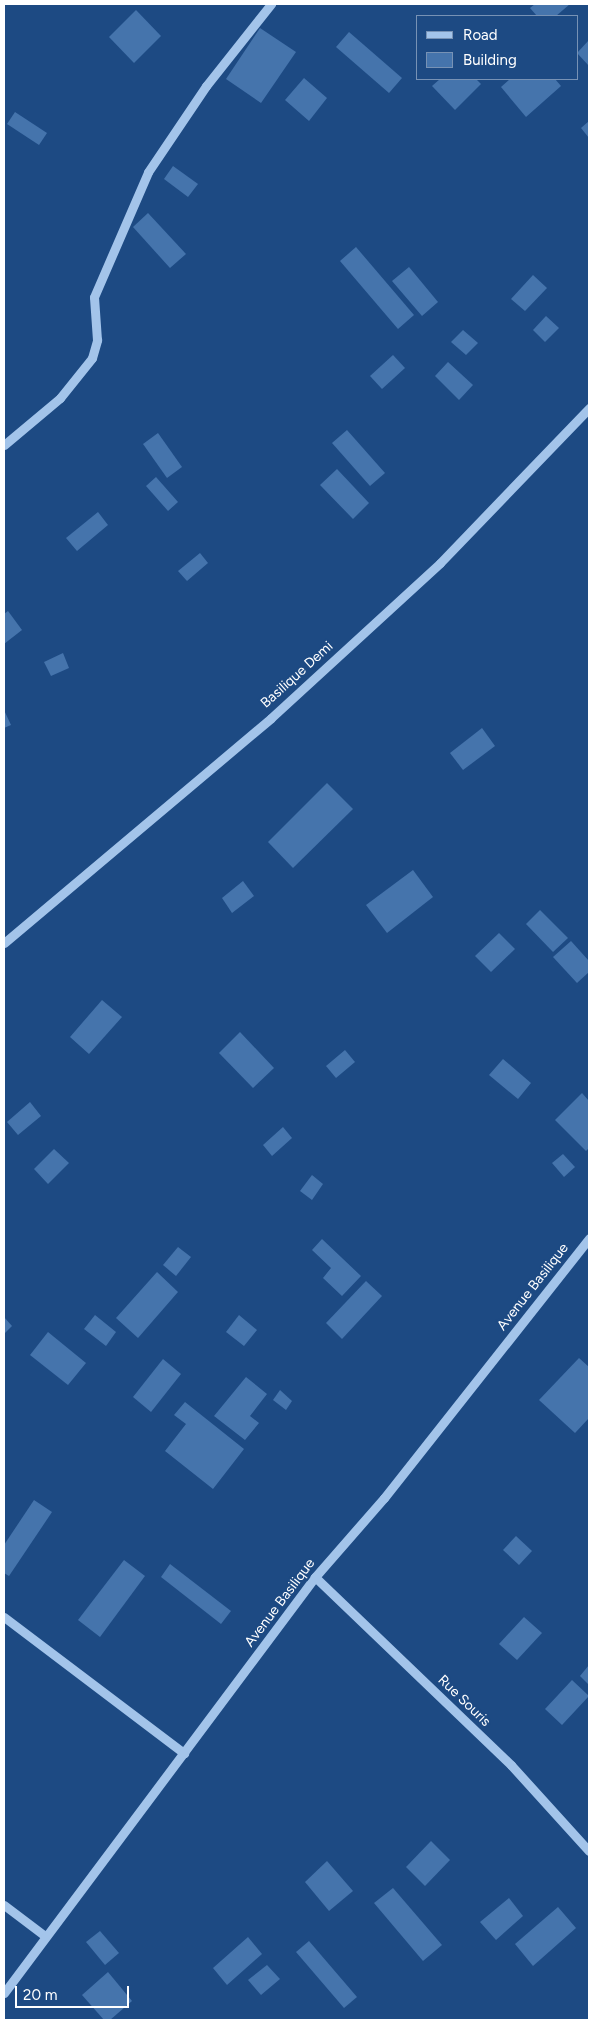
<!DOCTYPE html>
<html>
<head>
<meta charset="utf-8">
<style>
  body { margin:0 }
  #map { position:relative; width:593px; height:2024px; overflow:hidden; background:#1d4a83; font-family:Figtree,sans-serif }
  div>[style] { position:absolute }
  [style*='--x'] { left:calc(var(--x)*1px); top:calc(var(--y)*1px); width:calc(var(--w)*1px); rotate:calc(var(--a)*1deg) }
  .building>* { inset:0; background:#4574ac }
  .minor>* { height:9px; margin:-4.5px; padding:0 4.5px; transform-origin:4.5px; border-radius:4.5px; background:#a3c4ea }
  span { translate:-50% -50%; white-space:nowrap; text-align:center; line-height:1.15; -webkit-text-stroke:4px #1d4a83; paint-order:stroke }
  .street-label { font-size:14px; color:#fff }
  .frame { position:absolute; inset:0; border:5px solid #fff; pointer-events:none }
  .legend { position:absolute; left:416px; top:15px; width:162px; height:65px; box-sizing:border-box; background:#1d4a83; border:1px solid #7792b5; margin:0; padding:6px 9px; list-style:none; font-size:15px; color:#fff }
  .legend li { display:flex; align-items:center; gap:10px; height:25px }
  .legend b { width:25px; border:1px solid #7792b5 }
  .scale { position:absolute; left:15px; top:1986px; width:114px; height:22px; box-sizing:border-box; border:2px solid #fff; border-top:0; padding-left:6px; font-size:15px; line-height:18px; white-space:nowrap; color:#fff; -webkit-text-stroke:4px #1d4a83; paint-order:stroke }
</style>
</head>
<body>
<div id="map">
  <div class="building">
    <i style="clip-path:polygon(535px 4px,570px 4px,556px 16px,537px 16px,530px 8px)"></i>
    <i style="clip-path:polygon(136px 10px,161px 36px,134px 63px,109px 37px)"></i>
    <i style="clip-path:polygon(260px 28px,296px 52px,261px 103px,226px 79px)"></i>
    <i style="clip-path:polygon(349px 32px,402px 78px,389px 93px,336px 47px)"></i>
    <i style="clip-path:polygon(589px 40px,589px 66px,577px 53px)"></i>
    <i style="clip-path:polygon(304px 78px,327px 98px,309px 121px,285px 100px)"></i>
    <i style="clip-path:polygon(440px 79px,476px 79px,481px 84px,455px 110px,432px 86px)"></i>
    <i style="clip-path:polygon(510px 79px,555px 79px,561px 86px,526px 117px,501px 87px)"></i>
    <i style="clip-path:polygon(15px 112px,47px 133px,39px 145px,7px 124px)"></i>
    <i style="clip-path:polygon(589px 121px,589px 138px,581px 128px)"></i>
    <i style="clip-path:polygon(173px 166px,198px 184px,188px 197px,164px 179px)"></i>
    <i style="clip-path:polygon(148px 213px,186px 254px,170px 268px,133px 227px)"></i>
    <i style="clip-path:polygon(356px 247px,414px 315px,398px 329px,340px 261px)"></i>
    <i style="clip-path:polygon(409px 267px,438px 302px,422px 316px,392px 281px)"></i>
    <i style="clip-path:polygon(533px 275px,547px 288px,525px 311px,511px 299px)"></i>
    <i style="clip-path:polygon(546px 316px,559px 328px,545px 342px,533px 330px)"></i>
    <i style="clip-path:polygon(463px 330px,478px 343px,466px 355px,451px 342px)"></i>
    <i style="clip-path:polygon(393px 355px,405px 368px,382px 389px,370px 376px)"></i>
    <i style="clip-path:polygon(448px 362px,473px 385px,459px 400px,435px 376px)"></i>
    <i style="clip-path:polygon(347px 430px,385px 473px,370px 486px,332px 443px)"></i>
    <i style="clip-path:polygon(158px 433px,182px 467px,167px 478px,143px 444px)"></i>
    <i style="clip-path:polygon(337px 469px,369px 503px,353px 519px,320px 485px)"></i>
    <i style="clip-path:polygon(156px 477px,178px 502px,168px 511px,146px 486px)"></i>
    <i style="clip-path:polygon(98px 512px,108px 525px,77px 551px,66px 538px)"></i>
    <i style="clip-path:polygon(200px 553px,208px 563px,187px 581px,178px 571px)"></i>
    <i style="clip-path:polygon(8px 611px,22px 630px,4px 644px,4px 614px)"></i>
    <i style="clip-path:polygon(63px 653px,69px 668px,51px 676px,44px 662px)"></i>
    <i style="clip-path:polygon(4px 710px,11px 725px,4px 728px)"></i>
    <i style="clip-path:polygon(482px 728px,495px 746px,463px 770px,450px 753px)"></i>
    <i style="clip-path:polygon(327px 783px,353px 809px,293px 868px,268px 842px)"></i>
    <i style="clip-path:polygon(413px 870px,433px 897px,387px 933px,366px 905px)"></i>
    <i style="clip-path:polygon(243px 881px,254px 896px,232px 913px,222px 898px)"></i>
    <i style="clip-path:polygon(540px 910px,568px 938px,553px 952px,526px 924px)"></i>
    <i style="clip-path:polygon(499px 933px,515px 949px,491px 972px,475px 956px)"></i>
    <i style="clip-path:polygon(571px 941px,589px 961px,589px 972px,577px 983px,553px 957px)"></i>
    <i style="clip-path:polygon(102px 1000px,122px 1017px,89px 1054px,70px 1037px)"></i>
    <i style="clip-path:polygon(240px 1032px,274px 1068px,253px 1088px,219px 1053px)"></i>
    <i style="clip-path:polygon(345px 1050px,355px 1062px,336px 1078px,326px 1066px)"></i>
    <i style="clip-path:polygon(503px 1059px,531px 1083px,518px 1099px,489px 1075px)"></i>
    <i style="clip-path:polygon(582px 1093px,589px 1101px,589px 1148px,586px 1151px,555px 1120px)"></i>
    <i style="clip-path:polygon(30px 1102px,41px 1116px,18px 1135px,7px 1122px)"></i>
    <i style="clip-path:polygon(283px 1127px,292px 1138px,272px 1156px,263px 1145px)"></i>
    <i style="clip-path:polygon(54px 1149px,69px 1163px,48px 1184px,34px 1169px)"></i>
    <i style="clip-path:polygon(563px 1154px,575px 1167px,564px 1177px,552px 1163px)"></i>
    <i style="clip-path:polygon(312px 1175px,323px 1184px,312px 1200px,300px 1191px)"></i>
    <i style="clip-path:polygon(322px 1239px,361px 1276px,342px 1296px,323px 1278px,331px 1268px,312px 1250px)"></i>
    <i style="clip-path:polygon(178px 1247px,191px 1257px,176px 1276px,163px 1265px)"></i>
    <i style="clip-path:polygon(157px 1272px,178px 1292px,138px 1338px,116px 1318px)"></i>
    <i style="clip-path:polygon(366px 1281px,382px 1296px,342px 1339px,326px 1323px)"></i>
    <i style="clip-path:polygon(95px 1315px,116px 1332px,106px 1346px,84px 1329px)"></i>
    <i style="clip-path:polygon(239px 1315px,257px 1330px,244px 1346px,226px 1332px)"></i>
    <i style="clip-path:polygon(4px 1317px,12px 1326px,4px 1334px)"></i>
    <i style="clip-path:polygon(48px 1332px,86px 1363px,68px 1385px,30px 1355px)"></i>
    <i style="clip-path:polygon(579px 1358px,589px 1367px,589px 1418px,575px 1433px,539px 1400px)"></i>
    <i style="clip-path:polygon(163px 1359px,181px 1374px,151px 1412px,133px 1397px)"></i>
    <i style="clip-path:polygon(246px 1377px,267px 1394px,250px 1416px,259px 1423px,245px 1440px,214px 1416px)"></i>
    <i style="clip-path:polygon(280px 1390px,292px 1401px,286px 1410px,273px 1400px)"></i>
    <i style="clip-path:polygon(185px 1402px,244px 1449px,213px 1489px,165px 1451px,186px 1424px,174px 1415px)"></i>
    <i style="clip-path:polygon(34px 1500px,52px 1512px,9px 1576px,4px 1573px,4px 1545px)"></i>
    <i style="clip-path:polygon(516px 1536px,532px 1551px,519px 1565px,503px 1550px)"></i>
    <i style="clip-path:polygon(124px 1560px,145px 1576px,100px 1637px,78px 1620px)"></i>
    <i style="clip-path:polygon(170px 1564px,231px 1611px,221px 1624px,161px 1577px)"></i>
    <i style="clip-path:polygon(524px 1617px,542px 1633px,517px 1660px,499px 1644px)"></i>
    <i style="clip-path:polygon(589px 1665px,589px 1685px,580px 1676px)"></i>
    <i style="clip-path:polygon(572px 1680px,589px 1696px,562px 1725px,545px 1709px)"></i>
    <i style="clip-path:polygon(431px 1841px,450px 1860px,425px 1886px,406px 1867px)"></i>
    <i style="clip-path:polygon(327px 1861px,353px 1891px,329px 1911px,305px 1882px)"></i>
    <i style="clip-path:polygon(393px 1888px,442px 1945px,423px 1961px,374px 1903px)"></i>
    <i style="clip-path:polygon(509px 1898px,523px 1916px,496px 1940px,480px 1922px)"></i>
    <i style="clip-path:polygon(558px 1907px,576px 1928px,533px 1966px,515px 1944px)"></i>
    <i style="clip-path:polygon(100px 1931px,119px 1953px,105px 1965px,86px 1942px)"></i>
    <i style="clip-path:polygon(248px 1937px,262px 1954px,227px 1985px,213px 1968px)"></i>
    <i style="clip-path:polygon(309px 1941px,357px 1997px,344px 2008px,296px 1952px)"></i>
    <i style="clip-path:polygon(267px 1965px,280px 1979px,261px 1995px,248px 1980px)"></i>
    <i style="clip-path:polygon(108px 1972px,132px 2001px,110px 2020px,104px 2020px,82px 1995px)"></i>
  </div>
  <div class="minor">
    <i style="--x:4;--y:445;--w:73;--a:-40"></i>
    <i style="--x:60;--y:398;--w:51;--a:-51.3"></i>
    <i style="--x:92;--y:358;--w:19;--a:-74"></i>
    <i style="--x:97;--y:340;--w:43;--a:-94"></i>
    <i style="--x:94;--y:297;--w:136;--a:-66.6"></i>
    <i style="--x:148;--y:172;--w:104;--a:-56"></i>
    <i style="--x:206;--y:86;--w:105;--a:-51.6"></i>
    <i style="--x:4;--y:943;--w:349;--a:-40.1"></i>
    <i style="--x:271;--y:718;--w:229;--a:-42.5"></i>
    <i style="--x:440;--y:563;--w:215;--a:-46.1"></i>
    <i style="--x:315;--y:1577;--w:272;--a:43.8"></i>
    <i style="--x:511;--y:1765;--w:116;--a:47.8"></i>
    <i style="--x:4;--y:1617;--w:226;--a:37.1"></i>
    <i style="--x:4;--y:1905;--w:51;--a:37.1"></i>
    <i style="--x:4;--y:1993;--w:519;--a:-53.22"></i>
    <i style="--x:315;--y:1577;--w:105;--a:-48.9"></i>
    <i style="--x:384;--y:1498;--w:331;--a:-51.7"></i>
  </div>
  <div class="street-label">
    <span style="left:297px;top:675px;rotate:-42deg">Basilique Demi</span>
    <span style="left:533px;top:1287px;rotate:-52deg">Avenue Basilique</span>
    <span style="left:280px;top:1603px;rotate:-53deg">Avenue Basilique</span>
    <span style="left:464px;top:1701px;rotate:44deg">Rue Souris</span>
  </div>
  <div class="frame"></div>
  <ul class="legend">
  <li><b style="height:6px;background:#a3c4ea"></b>Road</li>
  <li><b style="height:14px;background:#4574ac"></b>Building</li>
  </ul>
  <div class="scale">20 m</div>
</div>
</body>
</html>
